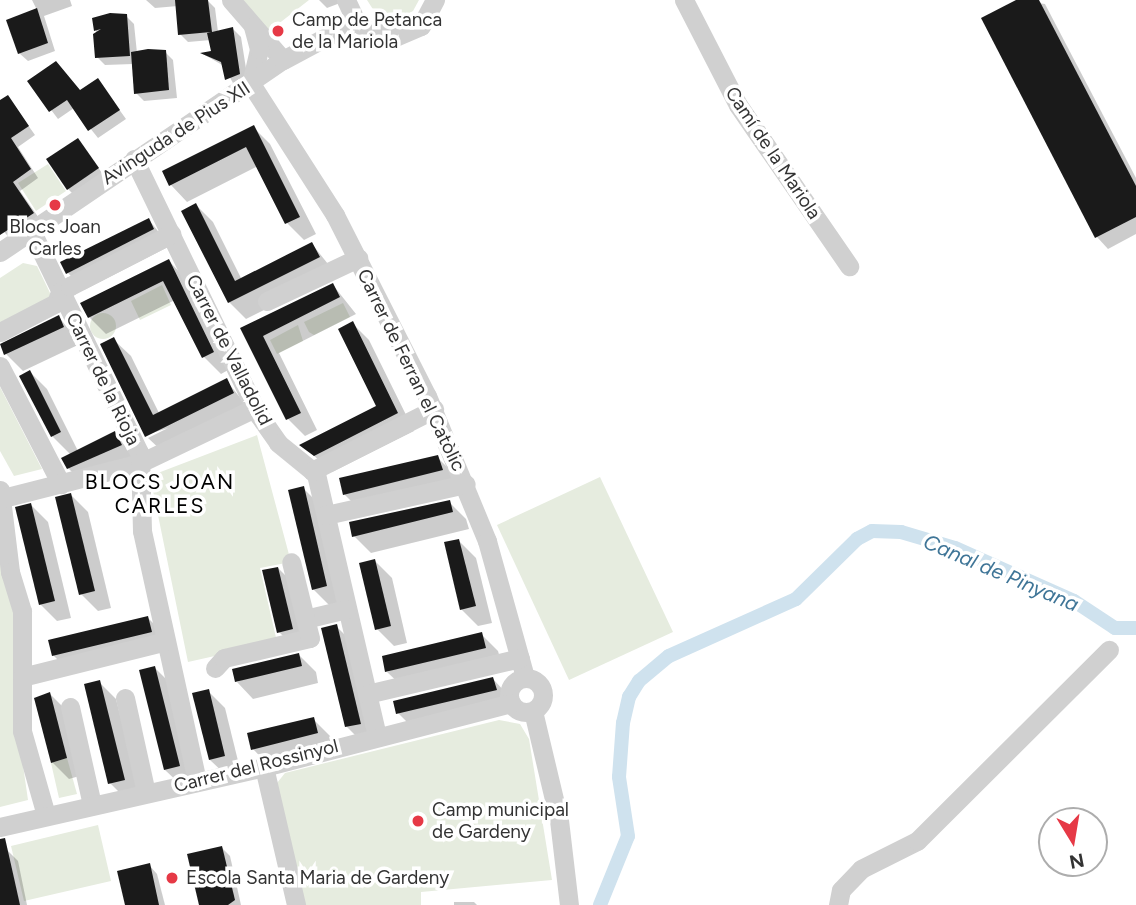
<!DOCTYPE html>
<html>
<head>
<meta charset="utf-8">
<style>
  body { margin:0 }
  #map { position:relative; width:1136px; height:905px; overflow:hidden; background:#fff; font-family:Figtree,sans-serif }
  div>[style] { position:absolute }
  [style*='--x'] { left:calc(var(--x)*1px); top:calc(var(--y)*1px); width:calc(var(--w)*1px); rotate:calc(var(--a)*1deg) }
  .green>* { inset:0; background:#e6ecdf }
  .round { border-radius:50% }
  .shadow>* { inset:0; background:#0003 }
  .canal>* { height:14px; margin:-7px; padding:0 7px; transform-origin:7px; border-radius:7px; background:#cfe2ee }
  .building>* { inset:0; background:#1a1a1a }
  .minor>* { height:19px; margin:-9.5px; padding:0 9.5px; transform-origin:9.5px; border-radius:9.5px; background:#d0d0d0 }
  .minor>.ring { margin:-9.5px; padding:0; box-sizing:content-box; background:none; border:19px solid #d0d0d0; border-radius:50% }
  .dots>* { width:19px; height:19px; translate:-50% -50%; box-sizing:border-box; border:4px solid #fff; border-radius:50% }
  span { translate:-50% -50%; white-space:nowrap; text-align:center; line-height:1.15; -webkit-text-stroke:7px #fff; paint-order:stroke }
  .poi-label { font-size:19px; color:#333 }
  .left { translate:0 -50%; text-align:left }
  .street-label { font-size:19px; color:#333 }
  .neighbourhood-label { font-size:21px; color:#000; letter-spacing:2px }
  .water-label { font-size:21px; color:#3f7597; font-style:italic }
  .north { position:absolute; left:1038px; top:807px; width:70px; height:70px; box-sizing:border-box; background:#fff; border:2px solid #adadad; border-radius:50%; rotate:169deg; font-size:19px; font-weight:700; line-height:28px; text-align:center; color:#333 }
  .north::after { content:''; display:block; margin:auto; width:24px; height:32px; background:#e63946; clip-path:polygon(50% 0,100% 100%,50% 72%,0 100%) }
</style>
</head>
<body>
<div id="map">
  <div class="green">
    <i style="clip-path:polygon(243px 0,309px 0,268px 32px)"></i>
    <i style="clip-path:polygon(367px 0,419px 0,413px 11px,397px 20px,376px 14px)"></i>
    <i style="clip-path:polygon(48px 164px,66px 191px,36px 211px,18px 183px)"></i>
    <i style="clip-path:polygon(23px 263px,37px 266px,52px 297px,0 324px,0 278px)"></i>
    <i style="clip-path:polygon(162px 285px,171px 305px,140px 320px,131px 301px)"></i>
    <i style="clip-path:polygon(343px 303px,350px 317px,314px 335px,309px 332px,304px 322px)"></i>
    <i class="round" style="left:90px;top:313px;width:26px;height:26px"></i>
    <i style="clip-path:polygon(298px 325px,303px 341px,277px 354px,270px 340px)"></i>
    <i style="clip-path:polygon(0 387px,42px 469px,14px 476px,0 451px)"></i>
    <i style="clip-path:polygon(257px 435px,291px 562px,260px 568px,277px 642px,188px 662px,150px 476px)"></i>
    <i style="clip-path:polygon(600px 477px,673px 632px,569px 680px,497px 525px)"></i>
    <i style="clip-path:polygon(0 563px,18px 620px,17px 724px,28px 800px,0 807px)"></i>
    <i style="clip-path:polygon(499px 720px,520px 724px,529px 739px,552px 880px,421px 892px,421px 905px,304px 905px,277px 783px,285px 773px)"></i>
    <i style="clip-path:polygon(67px 758px,77px 794px,59px 798px,51px 763px)"></i>
    <i style="clip-path:polygon(98px 825px,111px 881px,24px 901px,11px 846px)"></i>
  </div>
  <div class="shadow">
    <i style="clip-path:polygon(32px 0,70px 0,72px 6px,44px 16px,55px 51px,28px 61px,19px 53px,37px 10px)"></i>
    <i style="clip-path:polygon(146px 0,207px 0,215px 8px,218px 32px,233px 29px,241px 37px,248px 81px,235px 87px,224px 66px,203px 54px,213px 52px,211px 40px,188px 42px,180px 34px,178px 6px,155px 8px)"></i>
    <i style="clip-path:polygon(319px 0,348px 0,327px 8px)"></i>
    <i style="clip-path:polygon(1019px 0,1045px 4px,1136px 178px,1136px 234px,1108px 249px,1097px 237px,983px 19px)"></i>
    <i style="clip-path:polygon(126px 16px,134px 24px,137px 53px,165px 52px,173px 60px,177px 98px,144px 101px,136px 93px,133px 64px,105px 65px,97px 57px,96px 30px)"></i>
    <i style="clip-path:polygon(98px 80px,126px 119px,98px 138px,74px 108px,58px 119px,30px 82px,81px 92px)"></i>
    <i style="clip-path:polygon(8px 97px,35px 135px,18px 147px,38px 178px,20px 191px,41px 221px,12px 241px,0 227px,0 102px)"></i>
    <i style="clip-path:polygon(253px 127px,270px 144px,316px 234px,304px 240px,287px 223px,258px 166px,187px 202px,171px 185px,164px 172px)"></i>
    <i style="clip-path:polygon(78px 140px,105px 177px,76px 197px,68px 189px)"></i>
    <i style="clip-path:polygon(196px 205px,213px 222px,242px 280px,312px 244px,336px 274px,246px 319px,229px 302px)"></i>
    <i style="clip-path:polygon(149px 220px,170px 246px,84px 290px,68px 273px)"></i>
    <i style="clip-path:polygon(169px 261px,185px 278px,230px 369px,221px 374px,204px 357px,175px 300px,106px 334px,89px 317px)"></i>
    <i style="clip-path:polygon(333px 285px,356px 314px,279px 353px,317px 430px,305px 436px,288px 419px,243px 328px)"></i>
    <i style="clip-path:polygon(59px 317px,80px 344px,23px 371px,6px 354px)"></i>
    <i style="clip-path:polygon(353px 324px,369px 340px,414px 431px,332px 472px,302px 445px,379px 407px)"></i>
    <i style="clip-path:polygon(114px 340px,131px 356px,159px 413px,226px 380px,250px 410px,164px 453px,148px 438px,168px 428px,146px 435px)"></i>
    <i style="clip-path:polygon(30px 372px,47px 389px,78px 451px,115px 433px,138px 463px,85px 485px,68px 468px,71px 455px,52px 436px)"></i>
    <i style="clip-path:polygon(437px 457px,454px 474px,459px 487px,361px 511px,344px 494px)"></i>
    <i style="clip-path:polygon(303px 488px,320px 505px,343px 603px,330px 606px,313px 589px)"></i>
    <i style="clip-path:polygon(71px 495px,88px 512px,111px 608px,98px 611px,81px 594px)"></i>
    <i style="clip-path:polygon(449px 502px,466px 519px,469px 529px,371px 553px,354px 536px)"></i>
    <i style="clip-path:polygon(31px 505px,48px 522px,71px 618px,57px 621px,40px 604px)"></i>
    <i style="clip-path:polygon(459px 541px,476px 558px,492px 623px,478px 626px,461px 609px)"></i>
    <i style="clip-path:polygon(375px 561px,392px 578px,407px 643px,394px 646px,377px 629px)"></i>
    <i style="clip-path:polygon(278px 568px,295px 585px,309px 646px,296px 649px,279px 632px)"></i>
    <i style="clip-path:polygon(148px 618px,165px 635px,70px 672px,53px 655px)"></i>
    <i style="clip-path:polygon(336px 626px,353px 643px,377px 740px,363px 743px,346px 726px)"></i>
    <i style="clip-path:polygon(481px 634px,498px 651px,502px 665px,404px 688px,387px 672px)"></i>
    <i style="clip-path:polygon(299px 655px,316px 672px,318px 683px,253px 699px,237px 682px)"></i>
    <i style="clip-path:polygon(155px 668px,172px 685px,196px 783px,182px 786px,165px 770px)"></i>
    <i style="clip-path:polygon(493px 679px,509px 696px,415px 730px,398px 713px)"></i>
    <i style="clip-path:polygon(99px 682px,116px 699px,141px 797px,127px 800px,110px 783px)"></i>
    <i style="clip-path:polygon(208px 691px,225px 708px,241px 773px,227px 776px,210px 760px)"></i>
    <i style="clip-path:polygon(50px 694px,67px 711px,83px 775px,69px 779px,52px 762px)"></i>
    <i style="clip-path:polygon(313px 719px,330px 736px,334px 750px,269px 766px,253px 749px)"></i>
    <i style="clip-path:polygon(221px 847px,230px 856px,241px 905px,201px 905px)"></i>
    <i style="clip-path:polygon(7px 850px,18px 861px,27px 905px,0 905px,0 852px)"></i>
    <i style="clip-path:polygon(149px 865px,157px 874px,165px 905px,126px 905px)"></i>
    <i style="clip-path:polygon(454px 902px,474px 902px,477px 905px,454px 905px)"></i>
  </div>
  <div class="canal">
    <i style="--x:600;--y:905;--w:74;--a:-67.9"></i>
    <i style="--x:628;--y:836;--w:60;--a:-98.7"></i>
    <i style="--x:619;--y:777;--w:54;--a:-85.8"></i>
    <i style="--x:623;--y:723;--w:27;--a:-77"></i>
    <i style="--x:629;--y:697;--w:19;--a:-58"></i>
    <i style="--x:639;--y:681;--w:39;--a:-40"></i>
    <i style="--x:669;--y:656;--w:139;--a:-24.2"></i>
    <i style="--x:796;--y:599;--w:86;--a:-44.5"></i>
    <i style="--x:857;--y:539;--w:17;--a:-28"></i>
    <i style="--x:872;--y:531;--w:29;--a:2"></i>
    <i style="--x:901;--y:532;--w:56;--a:16.5"></i>
    <i style="--x:955;--y:548;--w:130;--a:24"></i>
    <i style="--x:1074;--y:601;--w:49;--a:33.4"></i>
    <i style="--x:1115;--y:628;--w:21;--a:0"></i>
  </div>
  <div class="building">
    <i style="clip-path:polygon(175px 0,208px 0,212px 32px,233px 27px,240px 74px,225px 80px,221px 62px,200px 53px,211px 51px,207px 33px,211px 32px,178px 35px)"></i>
    <i style="clip-path:polygon(1016px 0,1039px 0,1136px 186px,1136px 217px,1095px 238px,981px 18px)"></i>
    <i style="clip-path:polygon(37px 8px,48px 43px,18px 54px,6px 20px)"></i>
    <i style="clip-path:polygon(110px 13px,127px 14px,130px 56px,95px 58px,93px 34px,101px 29px,94px 31px,92px 18px)"></i>
    <i style="clip-path:polygon(148px 49px,166px 50px,169px 90px,134px 94px,131px 52px)"></i>
    <i style="clip-path:polygon(56px 61px,80px 90px,98px 78px,120px 110px,88px 131px,67px 100px,49px 112px,27px 81px)"></i>
    <i style="clip-path:polygon(8px 95px,29px 126px,11px 138px,31px 169px,13px 182px,34px 213px,0 235px,0 100px)"></i>
    <i style="clip-path:polygon(254px 125px,300px 217px,285px 224px,246px 147px,169px 186px,162px 171px)"></i>
    <i style="clip-path:polygon(78px 138px,99px 168px,67px 190px,46px 159px)"></i>
    <i style="clip-path:polygon(196px 203px,235px 281px,312px 242px,320px 257px,228px 303px,181px 211px)"></i>
    <i style="clip-path:polygon(149px 218px,154px 229px,66px 274px,60px 262px)"></i>
    <i style="clip-path:polygon(169px 259px,214px 352px,202px 358px,163px 281px,88px 318px,80px 303px)"></i>
    <i style="clip-path:polygon(333px 283px,340px 297px,263px 336px,301px 413px,286px 420px,240px 328px)"></i>
    <i style="clip-path:polygon(59px 315px,64px 327px,4px 355px,0 344px)"></i>
    <i style="clip-path:polygon(353px 321px,398px 413px,314px 456px,299px 445px,376px 406px,338px 329px)"></i>
    <i style="clip-path:polygon(114px 337px,153px 415px,227px 378px,234px 393px,145px 437px,100px 344px)"></i>
    <i style="clip-path:polygon(30px 370px,61px 432px,51px 437px,19px 376px)"></i>
    <i style="clip-path:polygon(115px 431px,122px 445px,67px 469px,61px 458px)"></i>
    <i style="clip-path:polygon(438px 455px,443px 470px,343px 495px,339px 478px)"></i>
    <i style="clip-path:polygon(304px 486px,327px 586px,312px 590px,288px 490px)"></i>
    <i style="clip-path:polygon(71px 493px,95px 591px,79px 595px,55px 497px)"></i>
    <i style="clip-path:polygon(450px 500px,453px 512px,352px 537px,349px 522px)"></i>
    <i style="clip-path:polygon(31px 503px,55px 601px,39px 605px,15px 507px)"></i>
    <i style="clip-path:polygon(459px 539px,476px 606px,460px 610px,444px 542px)"></i>
    <i style="clip-path:polygon(375px 559px,391px 626px,375px 630px,359px 563px)"></i>
    <i style="clip-path:polygon(278px 567px,293px 629px,277px 633px,262px 570px)"></i>
    <i style="clip-path:polygon(148px 616px,152px 632px,52px 656px,48px 640px)"></i>
    <i style="clip-path:polygon(337px 624px,361px 724px,345px 727px,321px 628px)"></i>
    <i style="clip-path:polygon(482px 632px,486px 648px,385px 672px,382px 656px)"></i>
    <i style="clip-path:polygon(299px 653px,302px 666px,235px 682px,232px 669px)"></i>
    <i style="clip-path:polygon(155px 666px,180px 766px,164px 770px,139px 670px)"></i>
    <i style="clip-path:polygon(493px 677px,497px 690px,396px 714px,393px 701px)"></i>
    <i style="clip-path:polygon(100px 680px,125px 780px,108px 784px,84px 684px)"></i>
    <i style="clip-path:polygon(209px 689px,225px 756px,209px 760px,192px 693px)"></i>
    <i style="clip-path:polygon(50px 692px,67px 758px,51px 763px,34px 698px)"></i>
    <i style="clip-path:polygon(314px 717px,318px 733px,251px 750px,247px 733px)"></i>
    <i style="clip-path:polygon(5px 838px,14px 878px,20px 905px,0 905px,0 839px)"></i>
    <i style="clip-path:polygon(222px 846px,235px 900px,228px 905px,199px 905px,187px 854px)"></i>
    <i style="clip-path:polygon(150px 863px,159px 905px,125px 905px,117px 871px)"></i>
  </div>
  <div class="minor">
    <i style="--x:231;--y:0;--w:79;--a:49.1"></i>
    <i style="--x:346;--y:0;--w:23;--a:65"></i>
    <i style="--x:356;--y:21;--w:14;--a:39"></i>
    <i style="--x:367;--y:30;--w:29;--a:14"></i>
    <i style="--x:395;--y:37;--w:28;--a:-23"></i>
    <i style="--x:421;--y:26;--w:30;--a:-62"></i>
    <i style="--x:684;--y:0;--w:118;--a:62.8"></i>
    <i style="--x:738;--y:105;--w:196;--a:55.4"></i>
    <i style="--x:251;--y:84;--w:156;--a:57.3"></i>
    <i style="--x:335;--y:215;--w:203;--a:63.1"></i>
    <i style="--x:427;--y:396;--w:157;--a:67.5"></i>
    <i style="--x:487;--y:541;--w:141;--a:74.4"></i>
    <i style="--x:251;--y:84;--w:36;--a:-77"></i>
    <i style="--x:259;--y:49;--w:23;--a:-105"></i>
    <i style="--x:134;--y:159;--w:284;--a:64.1"></i>
    <i style="--x:258;--y:414;--w:35;--a:55"></i>
    <i style="--x:278;--y:443;--w:49;--a:39.2"></i>
    <i style="--x:316;--y:474;--w:269;--a:76.9"></i>
    <i style="--x:31;--y:230;--w:249;--a:64.1"></i>
    <i style="--x:140;--y:454;--w:77;--a:88.5"></i>
    <i style="--x:142;--y:531;--w:256;--a:77.6"></i>
    <i style="--x:0;--y:252;--w:342;--a:-34.2"></i>
    <i style="--x:283;--y:60;--w:83;--a:-28.1"></i>
    <i style="--x:267;--y:301;--w:101;--a:-25.3"></i>
    <i style="--x:0;--y:332;--w:63;--a:-27.4"></i>
    <i style="--x:56;--y:303;--w:12;--a:-70"></i>
    <i style="--x:60;--y:292;--w:12;--a:-31"></i>
    <i style="--x:70;--y:286;--w:114;--a:-27.2"></i>
    <i style="--x:0;--y:366;--w:133;--a:62.7"></i>
    <i style="--x:312;--y:471;--w:137;--a:-26.9"></i>
    <i style="--x:0;--y:490;--w:83;--a:83"></i>
    <i style="--x:10;--y:572;--w:41;--a:72.9"></i>
    <i style="--x:22;--y:611;--w:120;--a:90"></i>
    <i style="--x:22;--y:731;--w:87;--a:74.1"></i>
    <i style="--x:3;--y:498;--w:141;--a:-14.3"></i>
    <i style="--x:140;--y:463;--w:127;--a:-25.6"></i>
    <i style="--x:326;--y:515;--w:143;--a:-12.5"></i>
    <i style="--x:305;--y:619;--w:43;--a:-13.4"></i>
    <i style="--x:215;--y:668;--w:13;--a:-48"></i>
    <i style="--x:224;--y:658;--w:88;--a:-13.1"></i>
    <i style="--x:310;--y:638;--w:78;--a:-104"></i>
    <i style="--x:22;--y:677;--w:148;--a:-14"></i>
    <i class="ring" style="left:509px;top:678px;width:15px;height:15px"></i>
    <i style="--x:367;--y:694;--w:157;--a:-13.2"></i>
    <i style="--x:125;--y:698;--w:97;--a:77.5"></i>
    <i style="--x:70;--y:707;--w:100;--a:77.3"></i>
    <i style="--x:533;--y:711;--w:112;--a:76.6"></i>
    <i style="--x:559;--y:820;--w:86;--a:83.3"></i>
    <i style="--x:264;--y:767;--w:142;--a:76.9"></i>
    <i style="--x:0;--y:827;--w:271;--a:-12.8"></i>
    <i style="--x:264;--y:767;--w:255;--a:-14.5"></i>
    <i style="--x:838;--y:905;--w:15;--a:-79"></i>
    <i style="--x:841;--y:890;--w:29;--a:-46"></i>
    <i style="--x:861;--y:869;--w:63;--a:-26.6"></i>
    <i style="--x:917;--y:841;--w:271;--a:-44.9"></i>
  </div>
  <div class="dots">
    <i style="left:278px;top:31px;background:#e63946"></i>
    <i style="left:55px;top:205px;background:#e63946"></i>
    <i style="left:418px;top:821px;background:#e63946"></i>
    <i style="left:172px;top:878px;background:#e63946"></i>
  </div>
  <div class="poi-label">
    <span class="left" style="left:292px;top:31px">Camp de Petanca<br>de la Mariola</span>
    <span style="left:55px;top:238px">Blocs Joan<br>Carles</span>
    <span class="left" style="left:432px;top:821px">Camp municipal<br>de Gardeny</span>
    <span class="left" style="left:186px;top:878px">Escola Santa Maria de Gardeny</span>
  </div>
  <div class="street-label">
    <span style="left:176px;top:133px;rotate:-33deg">Avinguda de Pius XII</span>
    <span style="left:773px;top:153px;rotate:56deg">Camí de la Mariola</span>
    <span style="left:229px;top:350px;rotate:63deg">Carrer de Valladolid</span>
    <span style="left:411px;top:370px;rotate:64deg">Carrer de Ferran el Catòlic</span>
    <span style="left:103px;top:379px;rotate:64deg">Carrer de la Rioja</span>
    <span style="left:256px;top:766px;rotate:-14deg">Carrer del Rossinyol</span>
  </div>
  <div class="neighbourhood-label">
    <span style="left:160px;top:494px">BLOCS JOAN<br>CARLES</span>
  </div>
  <div class="water-label">
    <span style="left:1001px;top:573px;rotate:23deg">Canal de Pinyana</span>
  </div>
  <div class="north">N</div>
</div>
</body>
</html>
